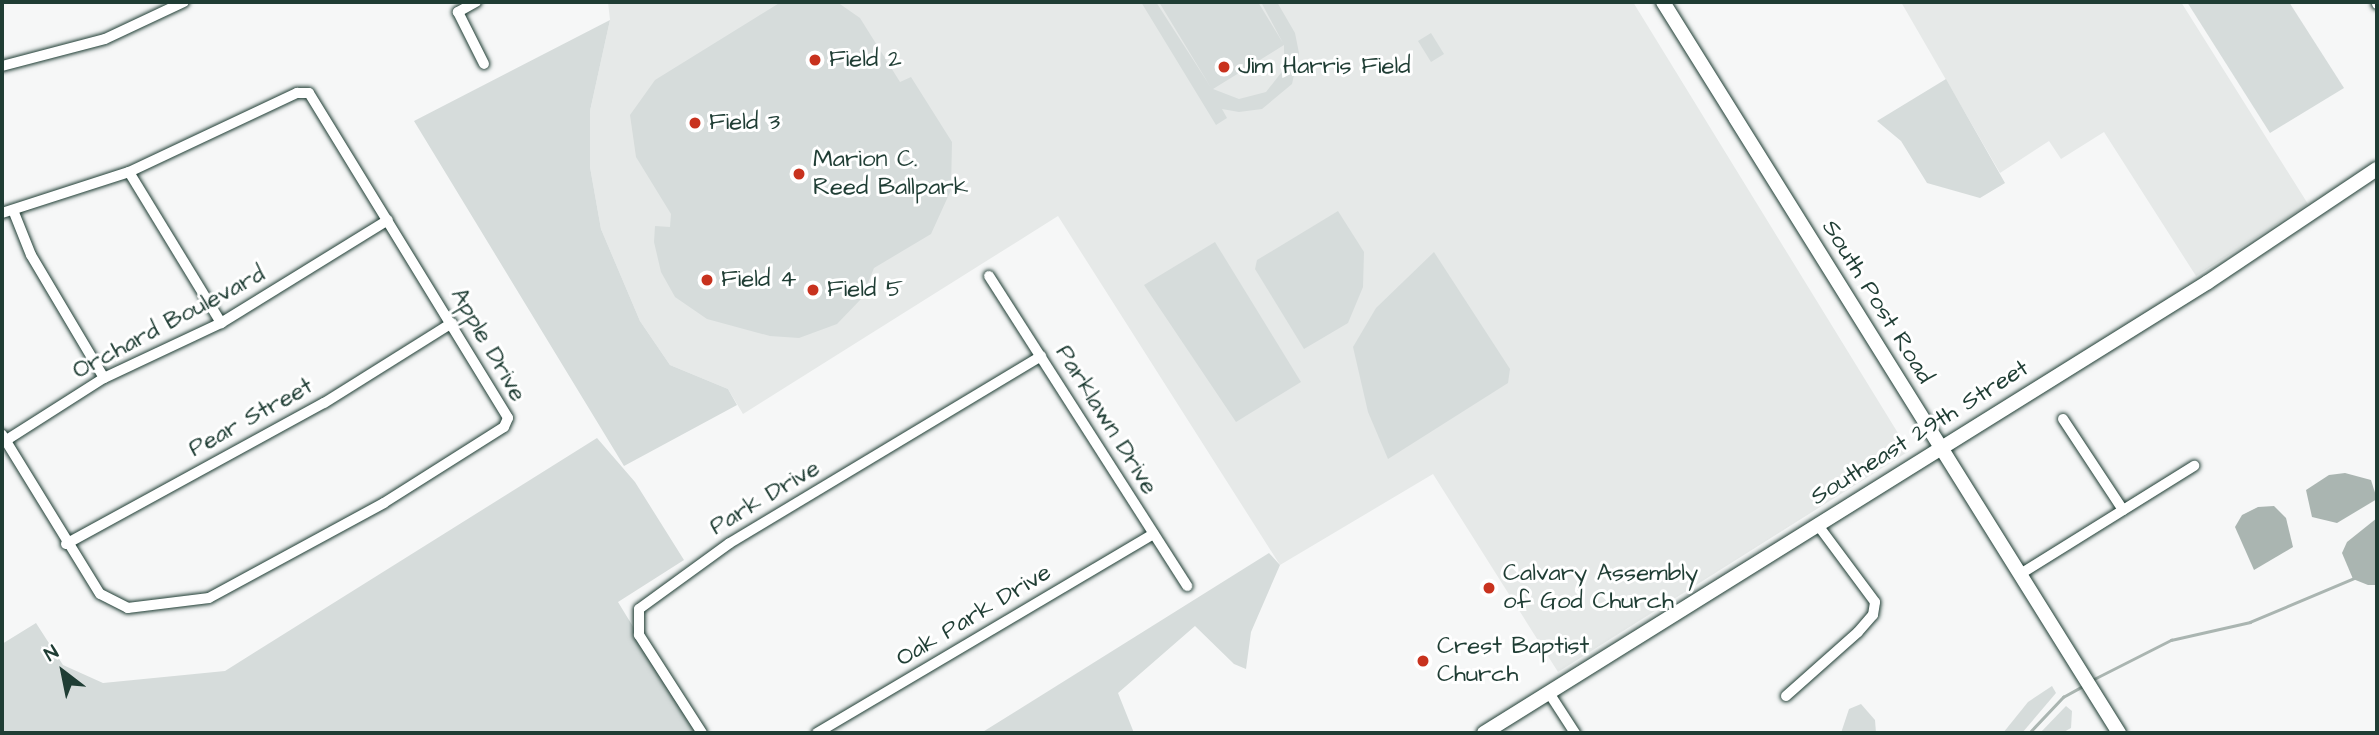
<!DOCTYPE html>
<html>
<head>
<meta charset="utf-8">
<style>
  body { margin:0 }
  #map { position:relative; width:2379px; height:735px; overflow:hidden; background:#f6f7f7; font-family:"Architects Daughter",sans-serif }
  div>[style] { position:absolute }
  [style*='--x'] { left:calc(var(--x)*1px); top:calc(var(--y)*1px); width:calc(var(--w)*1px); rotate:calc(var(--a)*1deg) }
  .built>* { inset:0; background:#e6e9e8 }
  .green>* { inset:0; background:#d6dcdb }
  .water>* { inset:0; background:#aab5b1 }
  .stream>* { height:2.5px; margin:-1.25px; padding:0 1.25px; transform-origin:1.25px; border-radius:1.25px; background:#aab5b1 }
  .roads { filter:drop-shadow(0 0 2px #1f3d34) drop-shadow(0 0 2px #1f3d34) }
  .street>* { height:10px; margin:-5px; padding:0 5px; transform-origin:5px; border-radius:5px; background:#fff }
  .secondary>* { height:14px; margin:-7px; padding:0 7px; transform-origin:7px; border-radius:7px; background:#fff }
  .dots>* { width:19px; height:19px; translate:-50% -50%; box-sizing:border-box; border:4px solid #fff; border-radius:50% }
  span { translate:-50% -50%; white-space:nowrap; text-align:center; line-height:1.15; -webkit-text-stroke:6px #fff; paint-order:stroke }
  .poi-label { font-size:24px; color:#1f3d34 }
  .left { translate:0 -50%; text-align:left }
  .street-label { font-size:24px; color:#1f3d34 }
  .frame { position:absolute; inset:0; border:4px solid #1f3d34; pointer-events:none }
  .north { position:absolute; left:28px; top:637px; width:70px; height:70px; -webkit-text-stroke:5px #fff; paint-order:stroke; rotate:328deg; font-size:19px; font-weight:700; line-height:28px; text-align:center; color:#1f3d34 }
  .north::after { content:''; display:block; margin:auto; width:24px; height:32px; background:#1f3d34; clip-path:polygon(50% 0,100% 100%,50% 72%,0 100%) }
</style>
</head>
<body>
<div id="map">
  <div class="built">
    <i style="clip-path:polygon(1633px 2px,1909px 451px,1558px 672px,1433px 474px,1280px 565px,1058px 216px,743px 414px,728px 389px,670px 365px,640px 321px,601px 229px,590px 167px,590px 111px,610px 20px,608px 2px)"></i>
    <i style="clip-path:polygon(1901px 2px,2181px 2px,2308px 204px,2196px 276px,2104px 132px,2061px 159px,2049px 141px,2000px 173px)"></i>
  </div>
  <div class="green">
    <i style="clip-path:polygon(781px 2px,837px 2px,860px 18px,900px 82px,911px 77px,952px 142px,951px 190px,931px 234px,874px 268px,862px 298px,837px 324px,799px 338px,770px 336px,707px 319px,675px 297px,661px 272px,654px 242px,655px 226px,670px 227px,671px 214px,636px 157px,630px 115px,655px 80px)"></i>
    <i style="clip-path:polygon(evenodd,1141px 2px,1156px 2px,1210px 86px,1159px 2px,1258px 2px,1283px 43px,1261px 2px,1277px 2px,1295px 33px,1299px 53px,1292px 84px,1262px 109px,1239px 112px,1222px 109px,1227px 118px,1216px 125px,1141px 2px,1284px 45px,1284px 69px,1266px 92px,1239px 99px,1213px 89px,1284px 45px)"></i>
    <i style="clip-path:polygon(2187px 2px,2289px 2px,2344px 88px,2270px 133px)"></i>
    <i style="clip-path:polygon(610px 20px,590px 111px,590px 167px,601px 229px,640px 321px,670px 365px,728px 389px,737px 405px,624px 466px,414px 121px)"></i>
    <i style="clip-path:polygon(1431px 33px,1444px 54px,1431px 62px,1418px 41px)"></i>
    <i style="clip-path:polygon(1946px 79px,2005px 183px,1980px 198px,1927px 183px,1901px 141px,1877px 121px)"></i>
    <i style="clip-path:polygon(1338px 211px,1364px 252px,1363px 287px,1348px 323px,1304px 349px,1255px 269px,1257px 260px)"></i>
    <i style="clip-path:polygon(1215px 242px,1301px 382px,1236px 422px,1144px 285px)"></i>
    <i style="clip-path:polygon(1434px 252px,1510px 369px,1508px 383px,1388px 459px,1368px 412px,1353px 347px,1376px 308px)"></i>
    <i style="clip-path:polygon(597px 438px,635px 482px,684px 560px,618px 602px,698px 733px,2px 733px,2px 644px,36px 623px,63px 665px,103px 683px,225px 671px)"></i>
    <i style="clip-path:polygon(1269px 553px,1280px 565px,1251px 632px,1246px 669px,1234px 664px,1195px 626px,1118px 693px,1134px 733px,981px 733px)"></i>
    <i style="clip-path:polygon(2052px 686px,2056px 693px,2022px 733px,2003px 733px,2028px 702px)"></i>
    <i style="clip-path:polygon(1861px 704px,1875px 720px,1876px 733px,1841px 733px,1849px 709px)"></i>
    <i style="clip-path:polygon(2066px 706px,2072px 711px,2071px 728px,2062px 733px,2040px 733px)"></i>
  </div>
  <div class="water">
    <i style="clip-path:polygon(2345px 473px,2371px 480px,2377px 499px,2337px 523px,2312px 517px,2306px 490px,2329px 475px)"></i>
    <i style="clip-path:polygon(2274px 506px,2286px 518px,2293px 547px,2254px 570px,2235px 527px,2242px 515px,2258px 507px)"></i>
    <i style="clip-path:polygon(2377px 518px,2377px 585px,2368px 585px,2353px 579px,2342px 553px,2347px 542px)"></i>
  </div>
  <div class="stream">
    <i style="--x:2092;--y:680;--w:89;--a:-26.9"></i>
    <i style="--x:2171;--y:640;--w:81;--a:-12.8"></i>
    <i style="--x:2250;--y:622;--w:113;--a:-22.9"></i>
    <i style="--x:2029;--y:733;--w:50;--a:-46.6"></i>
    <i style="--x:2063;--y:697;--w:23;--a:-29"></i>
  </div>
  <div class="roads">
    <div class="street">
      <i style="--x:476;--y:2;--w:21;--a:151"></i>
      <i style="--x:458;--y:12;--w:58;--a:63.4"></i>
      <i style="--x:2377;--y:2;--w:2;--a:90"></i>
      <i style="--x:2;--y:66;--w:106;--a:-14.7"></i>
      <i style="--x:105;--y:39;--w:87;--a:-25.1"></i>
      <i style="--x:129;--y:172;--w:177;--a:58.6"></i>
      <i style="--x:13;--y:210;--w:48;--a:68.2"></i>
      <i style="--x:31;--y:255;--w:143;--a:59.3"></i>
      <i style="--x:2;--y:213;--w:133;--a:-17.9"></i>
      <i style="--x:129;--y:172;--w:186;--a:-25.2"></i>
      <i style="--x:297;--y:93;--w:12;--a:0"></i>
      <i style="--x:309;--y:93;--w:381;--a:58.5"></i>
      <i style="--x:508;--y:418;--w:10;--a:114"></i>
      <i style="--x:504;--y:427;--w:142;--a:147.7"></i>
      <i style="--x:384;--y:503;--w:199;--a:151.5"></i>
      <i style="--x:209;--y:598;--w:82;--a:173"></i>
      <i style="--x:128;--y:608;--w:31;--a:-153"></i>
      <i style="--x:100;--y:594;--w:187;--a:-121.6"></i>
      <i style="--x:989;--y:276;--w:368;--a:57.4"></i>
      <i style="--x:2063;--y:419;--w:109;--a:56.6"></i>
      <i style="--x:5;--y:441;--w:117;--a:-32.5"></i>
      <i style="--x:104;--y:378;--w:129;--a:-25.2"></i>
      <i style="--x:221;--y:323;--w:196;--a:-31.7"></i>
      <i style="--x:66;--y:544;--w:294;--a:-28.7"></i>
      <i style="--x:324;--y:403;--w:151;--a:-32"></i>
      <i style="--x:2022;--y:573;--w:203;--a:-31.9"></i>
      <i style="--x:1549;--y:693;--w:48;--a:57"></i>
      <i style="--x:1786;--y:696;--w:96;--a:-41.6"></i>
      <i style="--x:1858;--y:632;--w:23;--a:-49"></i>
      <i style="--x:1873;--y:615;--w:13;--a:-81"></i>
      <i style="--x:1875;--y:602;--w:97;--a:-126.6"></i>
      <i style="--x:702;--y:733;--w:117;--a:-122.7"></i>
      <i style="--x:639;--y:635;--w:26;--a:-90"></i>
      <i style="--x:639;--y:609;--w:112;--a:-36"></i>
      <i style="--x:730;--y:543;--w:363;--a:-31"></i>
      <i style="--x:817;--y:733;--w:391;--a:-30.6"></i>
    </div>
    <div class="secondary">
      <i style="--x:1663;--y:2;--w:862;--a:58.04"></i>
      <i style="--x:1484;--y:733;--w:853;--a:-31.92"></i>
      <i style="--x:2208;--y:282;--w:203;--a:-33.8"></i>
    </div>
  </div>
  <div class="dots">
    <i style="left:815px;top:60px;background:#c8321e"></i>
    <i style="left:1224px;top:67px;background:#c8321e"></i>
    <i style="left:695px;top:123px;background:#c8321e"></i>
    <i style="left:799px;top:174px;background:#c8321e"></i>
    <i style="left:707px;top:280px;background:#c8321e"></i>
    <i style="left:813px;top:290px;background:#c8321e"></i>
    <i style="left:1489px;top:588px;background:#c8321e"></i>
    <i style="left:1423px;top:661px;background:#c8321e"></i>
  </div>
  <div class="poi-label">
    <span class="left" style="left:829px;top:60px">Field 2</span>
    <span class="left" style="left:1238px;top:67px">Jim Harris Field</span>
    <span class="left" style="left:709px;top:123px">Field 3</span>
    <span class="left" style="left:813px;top:174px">Marion C.<br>Reed Ballpark</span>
    <span class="left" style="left:721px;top:280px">Field 4</span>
    <span class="left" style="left:827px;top:290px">Field 5</span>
    <span class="left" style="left:1503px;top:588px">Calvary Assembly<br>of God Church</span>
    <span class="left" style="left:1437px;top:661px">Crest Baptist<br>Church</span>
  </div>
  <div class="street-label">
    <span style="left:1877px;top:302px;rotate:58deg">South Post Road</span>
    <span style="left:169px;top:323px;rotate:-28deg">Orchard Boulevard</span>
    <span style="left:488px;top:345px;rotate:60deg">Apple Drive</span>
    <span style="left:251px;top:418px;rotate:-29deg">Pear Street</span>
    <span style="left:1106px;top:420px;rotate:58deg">Parklawn Drive</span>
    <span style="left:1920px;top:433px;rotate:-32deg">Southeast 29th Street</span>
    <span style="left:765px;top:498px;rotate:-31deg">Park Drive</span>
    <span style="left:974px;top:616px;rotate:-31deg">Oak Park Drive</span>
  </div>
  <div class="frame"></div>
  <div class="north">N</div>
</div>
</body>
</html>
